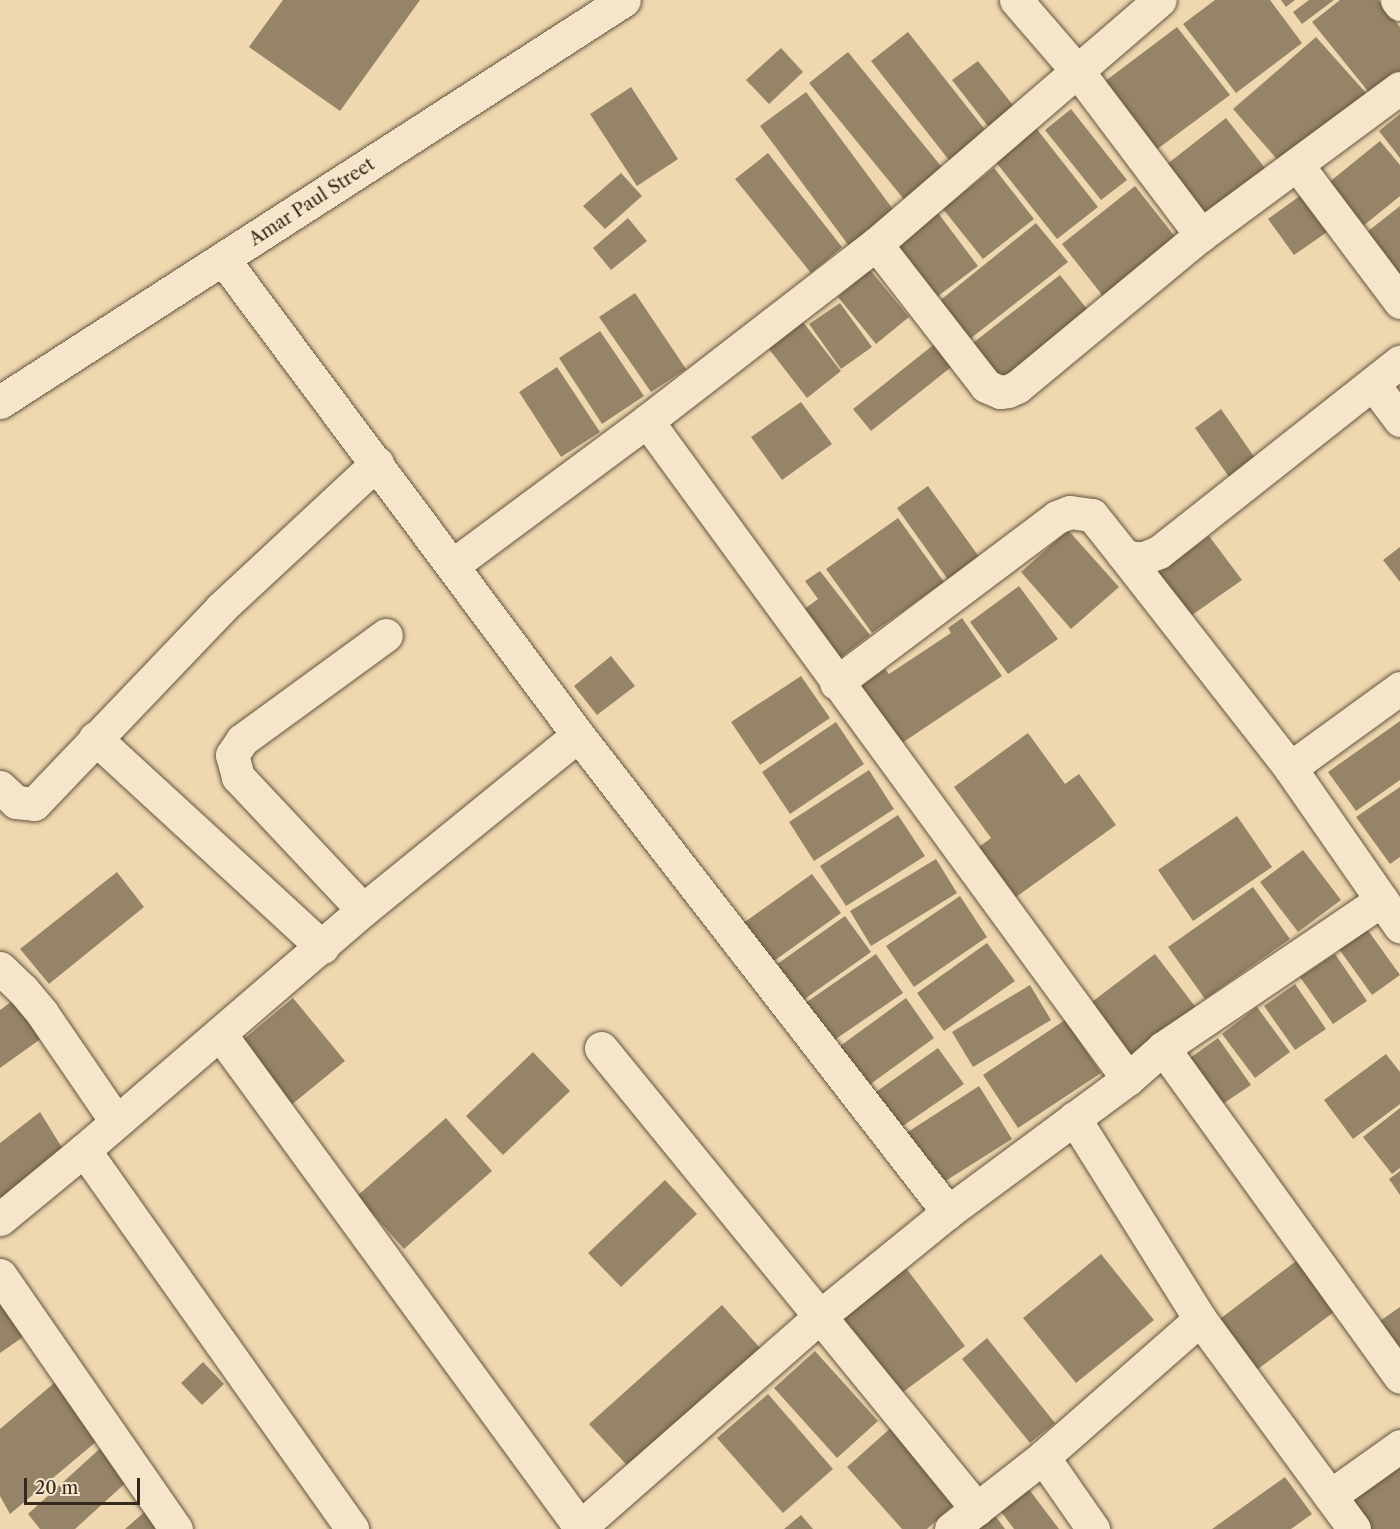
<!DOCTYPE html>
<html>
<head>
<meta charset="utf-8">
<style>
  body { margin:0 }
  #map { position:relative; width:1400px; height:1529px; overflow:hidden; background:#efd8af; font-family:"Libre Caslon Text",serif }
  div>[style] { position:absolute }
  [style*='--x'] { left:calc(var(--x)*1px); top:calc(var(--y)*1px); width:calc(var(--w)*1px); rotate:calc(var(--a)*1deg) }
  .building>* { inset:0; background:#968468 }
  .roads { filter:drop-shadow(0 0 2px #645441) drop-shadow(0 0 2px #645441) }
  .minor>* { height:33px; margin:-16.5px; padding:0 16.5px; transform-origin:16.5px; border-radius:16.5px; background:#f5e6cb }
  span { translate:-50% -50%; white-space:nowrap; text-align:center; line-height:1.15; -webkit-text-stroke:5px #f5e6cb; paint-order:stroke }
  .street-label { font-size:18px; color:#35281c }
  .scale { position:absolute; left:24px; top:1478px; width:116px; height:27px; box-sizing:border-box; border:3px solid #35281c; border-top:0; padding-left:8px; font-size:18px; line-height:21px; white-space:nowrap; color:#35281c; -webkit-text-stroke:4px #f5e6cb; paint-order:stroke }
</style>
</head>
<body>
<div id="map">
  <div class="building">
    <i style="clip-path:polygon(283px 0,420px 0,340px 111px,249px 47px)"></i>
    <i style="clip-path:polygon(1215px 0,1270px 0,1302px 43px,1236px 93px,1183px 24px)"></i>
    <i style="clip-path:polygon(1281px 0,1295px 0,1286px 7px)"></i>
    <i style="clip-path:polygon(1309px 0,1334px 0,1302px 24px,1293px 12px)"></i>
    <i style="clip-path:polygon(1340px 0,1378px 0,1400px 27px,1400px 72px,1371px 95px,1312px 22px)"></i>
    <i style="clip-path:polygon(1177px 27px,1230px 95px,1152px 153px,1096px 88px)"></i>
    <i style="clip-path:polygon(908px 32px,990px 136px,952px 164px,871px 61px)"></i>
    <i style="clip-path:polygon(1316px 37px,1366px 93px,1282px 165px,1233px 109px)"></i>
    <i style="clip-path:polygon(781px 48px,803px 72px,769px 104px,746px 80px)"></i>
    <i style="clip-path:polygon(848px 52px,945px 171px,907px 203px,809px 83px)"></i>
    <i style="clip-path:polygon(978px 61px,1024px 119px,998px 139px,952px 80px)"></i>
    <i style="clip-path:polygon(631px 87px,678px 159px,637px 186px,590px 114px)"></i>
    <i style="clip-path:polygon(806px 92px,895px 212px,849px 246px,760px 126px)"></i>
    <i style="clip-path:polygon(1071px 109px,1127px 180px,1101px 200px,1045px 130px)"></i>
    <i style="clip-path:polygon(1400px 114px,1400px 158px,1379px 131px)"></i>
    <i style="clip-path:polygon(1226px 118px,1268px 172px,1200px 225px,1157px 172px)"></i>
    <i style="clip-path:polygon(1036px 128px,1098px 207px,1057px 239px,995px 161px)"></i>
    <i style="clip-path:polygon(1380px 141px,1400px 165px,1400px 196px,1357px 231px,1322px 188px)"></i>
    <i style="clip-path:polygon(768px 153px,842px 247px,811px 273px,735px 179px)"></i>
    <i style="clip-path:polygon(994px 168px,1034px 219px,983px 259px,943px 209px)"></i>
    <i style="clip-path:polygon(621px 173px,642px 196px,605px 229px,583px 206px)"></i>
    <i style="clip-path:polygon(1135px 186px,1180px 243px,1106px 300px,1062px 244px)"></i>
    <i style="clip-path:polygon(1304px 193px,1330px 230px,1294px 255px,1268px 219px)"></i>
    <i style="clip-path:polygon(1400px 206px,1400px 275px,1358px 239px)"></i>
    <i style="clip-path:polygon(938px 213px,978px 266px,930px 302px,889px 249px)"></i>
    <i style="clip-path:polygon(628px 218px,647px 241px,611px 270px,593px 248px)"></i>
    <i style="clip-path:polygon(1036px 223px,1068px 262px,961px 346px,932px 307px)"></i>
    <i style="clip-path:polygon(870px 270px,909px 317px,876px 344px,838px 297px)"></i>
    <i style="clip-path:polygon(1060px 275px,1091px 314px,995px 387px,964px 350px)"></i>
    <i style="clip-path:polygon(635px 293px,686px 369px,651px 392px,599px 317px)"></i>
    <i style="clip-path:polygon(840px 303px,872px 347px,841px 369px,809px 324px)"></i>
    <i style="clip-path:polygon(803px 322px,841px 371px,807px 398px,769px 349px)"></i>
    <i style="clip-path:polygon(600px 331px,644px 396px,602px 424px,559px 358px)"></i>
    <i style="clip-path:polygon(937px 342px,955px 364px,871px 431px,853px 409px)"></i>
    <i style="clip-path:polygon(557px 367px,600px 432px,561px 457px,519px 392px)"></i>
    <i style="clip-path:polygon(801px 402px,832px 444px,782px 480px,751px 437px)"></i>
    <i style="clip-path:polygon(1221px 409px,1262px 468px,1236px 487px,1195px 428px)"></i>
    <i style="clip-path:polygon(928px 486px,985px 565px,954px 588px,897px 508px)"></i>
    <i style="clip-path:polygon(898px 518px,944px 582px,872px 633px,826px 569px)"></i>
    <i style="clip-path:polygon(1068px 530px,1119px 587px,1071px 629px,1021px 572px)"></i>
    <i style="clip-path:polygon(1209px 536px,1242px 580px,1182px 622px,1148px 581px)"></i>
    <i style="clip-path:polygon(1400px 547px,1400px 582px,1383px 560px)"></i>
    <i style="clip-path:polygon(820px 571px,870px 635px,836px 661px,799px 613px,818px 599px,805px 581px)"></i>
    <i style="clip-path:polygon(1019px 586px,1058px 639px,1008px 674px,970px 622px)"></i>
    <i style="clip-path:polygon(962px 618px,1002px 676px,896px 747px,855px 690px,885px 669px,889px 674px,951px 633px,948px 628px)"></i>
    <i style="clip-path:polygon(611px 656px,635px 686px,597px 715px,574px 686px)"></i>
    <i style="clip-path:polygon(801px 676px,830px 718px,760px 765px,731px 722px)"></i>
    <i style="clip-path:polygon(1400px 721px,1400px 780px,1356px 811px,1328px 772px)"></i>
    <i style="clip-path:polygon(836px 722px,864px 764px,790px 814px,762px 772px)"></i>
    <i style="clip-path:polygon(1028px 733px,1065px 784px,1079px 774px,1116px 825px,1016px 897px,979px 847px,991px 838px,954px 787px)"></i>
    <i style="clip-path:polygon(869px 770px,894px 809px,814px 861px,789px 822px)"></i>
    <i style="clip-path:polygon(1400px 787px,1400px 857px,1390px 864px,1356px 817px)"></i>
    <i style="clip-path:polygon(898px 815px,925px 856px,846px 906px,820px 866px)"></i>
    <i style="clip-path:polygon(1237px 816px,1272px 867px,1193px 921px,1158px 870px)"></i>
    <i style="clip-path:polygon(1303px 850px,1341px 900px,1298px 932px,1260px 882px)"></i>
    <i style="clip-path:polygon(936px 859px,957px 893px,871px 946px,850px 911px)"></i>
    <i style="clip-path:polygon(117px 872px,144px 907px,49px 984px,20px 949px)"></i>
    <i style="clip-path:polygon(812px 874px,841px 913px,771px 963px,742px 924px)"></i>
    <i style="clip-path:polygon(1253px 887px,1290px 939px,1205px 999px,1168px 947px)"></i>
    <i style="clip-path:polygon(960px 896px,987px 937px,914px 987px,886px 946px)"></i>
    <i style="clip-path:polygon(845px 916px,871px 952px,799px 1003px,773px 967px)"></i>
    <i style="clip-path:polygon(1367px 929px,1400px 975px,1372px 995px,1339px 949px)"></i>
    <i style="clip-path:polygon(987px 943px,1015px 981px,944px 1031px,917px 993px)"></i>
    <i style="clip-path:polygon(876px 954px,903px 993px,827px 1045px,801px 1006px)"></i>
    <i style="clip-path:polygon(1155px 954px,1197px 1009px,1121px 1066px,1080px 1011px)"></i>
    <i style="clip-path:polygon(1335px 954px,1367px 1001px,1333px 1024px,1300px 977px)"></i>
    <i style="clip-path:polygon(1295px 984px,1326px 1029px,1295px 1050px,1264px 1006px)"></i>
    <i style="clip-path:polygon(1030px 985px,1051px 1020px,973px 1067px,952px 1032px)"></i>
    <i style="clip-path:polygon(293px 998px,345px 1061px,290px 1106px,238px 1044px)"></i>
    <i style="clip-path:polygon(906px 998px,934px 1038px,865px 1088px,836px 1049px)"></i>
    <i style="clip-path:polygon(15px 999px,42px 1038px,0 1068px,0 1010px)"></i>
    <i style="clip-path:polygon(1257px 1007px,1290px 1052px,1255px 1078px,1222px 1034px)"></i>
    <i style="clip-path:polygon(1065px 1020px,1101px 1073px,1018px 1128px,983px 1075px)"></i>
    <i style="clip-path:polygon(1218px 1038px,1251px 1085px,1212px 1111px,1180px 1065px)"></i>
    <i style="clip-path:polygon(938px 1048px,964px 1084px,894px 1132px,866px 1099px)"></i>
    <i style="clip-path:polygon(533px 1052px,570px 1091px,503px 1155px,466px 1116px)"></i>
    <i style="clip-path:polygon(1386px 1054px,1400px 1072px,1400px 1104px,1353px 1139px,1324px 1100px)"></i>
    <i style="clip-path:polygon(979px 1086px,1012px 1139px,936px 1187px,897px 1139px)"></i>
    <i style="clip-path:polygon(1400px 1108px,1400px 1168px,1392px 1174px,1363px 1137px)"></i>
    <i style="clip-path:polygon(40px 1112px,69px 1159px,0 1208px,0 1143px)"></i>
    <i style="clip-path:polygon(446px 1118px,492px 1171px,404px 1249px,357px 1196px)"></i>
    <i style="clip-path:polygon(1400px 1171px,1400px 1195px,1389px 1179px)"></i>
    <i style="clip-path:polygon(665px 1180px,697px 1214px,621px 1287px,588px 1253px)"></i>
    <i style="clip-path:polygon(1101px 1254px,1154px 1320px,1076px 1383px,1023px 1318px)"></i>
    <i style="clip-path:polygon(1304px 1255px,1342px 1306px,1250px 1375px,1212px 1325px)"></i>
    <i style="clip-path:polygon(906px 1268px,965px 1346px,899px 1395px,840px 1318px)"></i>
    <i style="clip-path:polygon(0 1282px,33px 1330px,0 1353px)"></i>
    <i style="clip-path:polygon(722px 1305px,768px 1357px,636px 1475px,589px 1424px)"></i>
    <i style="clip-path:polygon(1400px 1307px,1400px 1367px,1370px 1328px)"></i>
    <i style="clip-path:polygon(987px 1338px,1055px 1423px,1030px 1443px,962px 1359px)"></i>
    <i style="clip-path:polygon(815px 1351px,878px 1421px,837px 1458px,774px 1388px)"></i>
    <i style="clip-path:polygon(203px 1362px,224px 1384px,202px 1405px,181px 1383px)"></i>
    <i style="clip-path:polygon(60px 1378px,97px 1441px,10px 1514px,0 1496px,0 1429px)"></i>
    <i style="clip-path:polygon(768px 1394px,833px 1469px,783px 1513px,717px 1438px)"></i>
    <i style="clip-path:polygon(894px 1425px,960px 1499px,927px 1529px,902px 1529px,847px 1467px)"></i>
    <i style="clip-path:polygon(105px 1444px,131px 1478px,75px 1529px,40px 1529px,28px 1514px)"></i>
    <i style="clip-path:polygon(1400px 1466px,1400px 1529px,1367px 1529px,1348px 1503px)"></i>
    <i style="clip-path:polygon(1285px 1477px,1312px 1514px,1291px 1529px,1212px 1529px)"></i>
    <i style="clip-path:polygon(1028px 1488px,1059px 1529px,1014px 1529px,999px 1509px)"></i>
    <i style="clip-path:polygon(149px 1508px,168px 1529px,125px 1529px)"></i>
    <i style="clip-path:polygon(994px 1514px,1005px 1529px,971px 1529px)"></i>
    <i style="clip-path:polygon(801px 1515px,813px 1529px,784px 1529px)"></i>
  </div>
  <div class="roads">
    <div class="minor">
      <i style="--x:1016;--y:0;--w:96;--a:49.2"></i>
      <i style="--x:1079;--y:73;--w:203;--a:53"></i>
      <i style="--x:1397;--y:0;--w:5;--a:53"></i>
      <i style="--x:1298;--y:166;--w:170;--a:53.1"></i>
      <i style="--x:876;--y:244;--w:180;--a:52.2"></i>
      <i style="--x:986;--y:386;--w:15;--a:23"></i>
      <i style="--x:1000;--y:392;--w:8;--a:-7"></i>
      <i style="--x:1008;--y:391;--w:10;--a:-24"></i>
      <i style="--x:1017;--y:387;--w:239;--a:-39.6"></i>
      <i style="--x:1201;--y:235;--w:247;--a:-36.5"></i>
      <i style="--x:223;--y:259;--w:594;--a:53.28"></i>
      <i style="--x:578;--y:735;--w:604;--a:52.2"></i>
      <i style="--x:1373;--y:384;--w:45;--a:53.1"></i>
      <i style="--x:0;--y:402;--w:742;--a:-32.79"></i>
      <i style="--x:647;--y:421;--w:815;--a:53.83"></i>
      <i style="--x:1123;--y:554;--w:271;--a:52"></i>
      <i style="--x:1290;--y:768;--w:193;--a:55.2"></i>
      <i style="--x:453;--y:565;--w:242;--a:-36.6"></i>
      <i style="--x:647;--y:421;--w:289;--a:-37.7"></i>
      <i style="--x:876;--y:244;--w:374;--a:-40.7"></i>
      <i style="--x:836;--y:683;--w:276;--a:-36.9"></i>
      <i style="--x:1057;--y:517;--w:14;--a:-21"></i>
      <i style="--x:1070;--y:512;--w:22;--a:8"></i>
      <i style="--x:1092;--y:515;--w:50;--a:51.5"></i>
      <i style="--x:1123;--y:554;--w:10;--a:24"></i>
      <i style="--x:1132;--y:558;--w:12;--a:0"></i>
      <i style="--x:1144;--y:558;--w:16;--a:-22"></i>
      <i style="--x:1159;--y:552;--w:307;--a:-38.3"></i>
      <i style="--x:95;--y:738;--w:309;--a:42.6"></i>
      <i style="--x:1290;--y:768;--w:136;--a:-36"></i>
      <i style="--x:0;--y:787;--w:22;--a:43"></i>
      <i style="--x:16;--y:802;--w:18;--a:6"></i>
      <i style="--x:34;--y:804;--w:271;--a:-46.3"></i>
      <i style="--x:221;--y:608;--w:213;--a:-42.9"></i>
      <i style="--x:363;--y:910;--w:183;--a:-133.2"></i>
      <i style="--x:238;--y:777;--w:23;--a:-105"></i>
      <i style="--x:232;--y:755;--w:18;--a:-56"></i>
      <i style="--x:242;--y:740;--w:178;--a:-36.1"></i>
      <i style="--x:0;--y:968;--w:32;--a:44"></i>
      <i style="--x:23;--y:990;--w:30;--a:50"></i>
      <i style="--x:42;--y:1013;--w:131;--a:55.6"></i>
      <i style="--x:220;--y:1034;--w:610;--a:53.86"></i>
      <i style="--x:601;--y:1048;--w:595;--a:50.8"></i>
      <i style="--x:1163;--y:1048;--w:405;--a:54.2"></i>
      <i style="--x:1074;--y:1118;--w:237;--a:57.9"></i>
      <i style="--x:1200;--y:1319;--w:260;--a:53.7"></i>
      <i style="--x:84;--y:1150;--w:464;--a:54.7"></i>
      <i style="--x:0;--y:1219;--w:109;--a:-39.4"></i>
      <i style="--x:84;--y:1150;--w:368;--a:-40.7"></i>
      <i style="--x:363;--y:910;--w:277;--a:-39.1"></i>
      <i style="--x:0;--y:1275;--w:309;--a:55.3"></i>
      <i style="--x:1043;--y:1457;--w:88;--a:55.2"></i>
      <i style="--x:1330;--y:1496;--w:86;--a:-35.5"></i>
      <i style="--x:578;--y:1529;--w:321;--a:-41.3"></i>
      <i style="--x:819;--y:1317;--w:166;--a:-39.1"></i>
      <i style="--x:948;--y:1212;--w:224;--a:-36.5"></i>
      <i style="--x:1128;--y:1079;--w:47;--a:-41.5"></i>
      <i style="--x:1163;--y:1048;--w:264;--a:-34.1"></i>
      <i style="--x:951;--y:1529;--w:117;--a:-38"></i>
      <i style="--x:1043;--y:1457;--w:209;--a:-41.3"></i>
    </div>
  </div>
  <div class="street-label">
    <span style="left:312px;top:202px;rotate:-33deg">Amar Paul Street</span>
  </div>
  <div class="scale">20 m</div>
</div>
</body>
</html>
